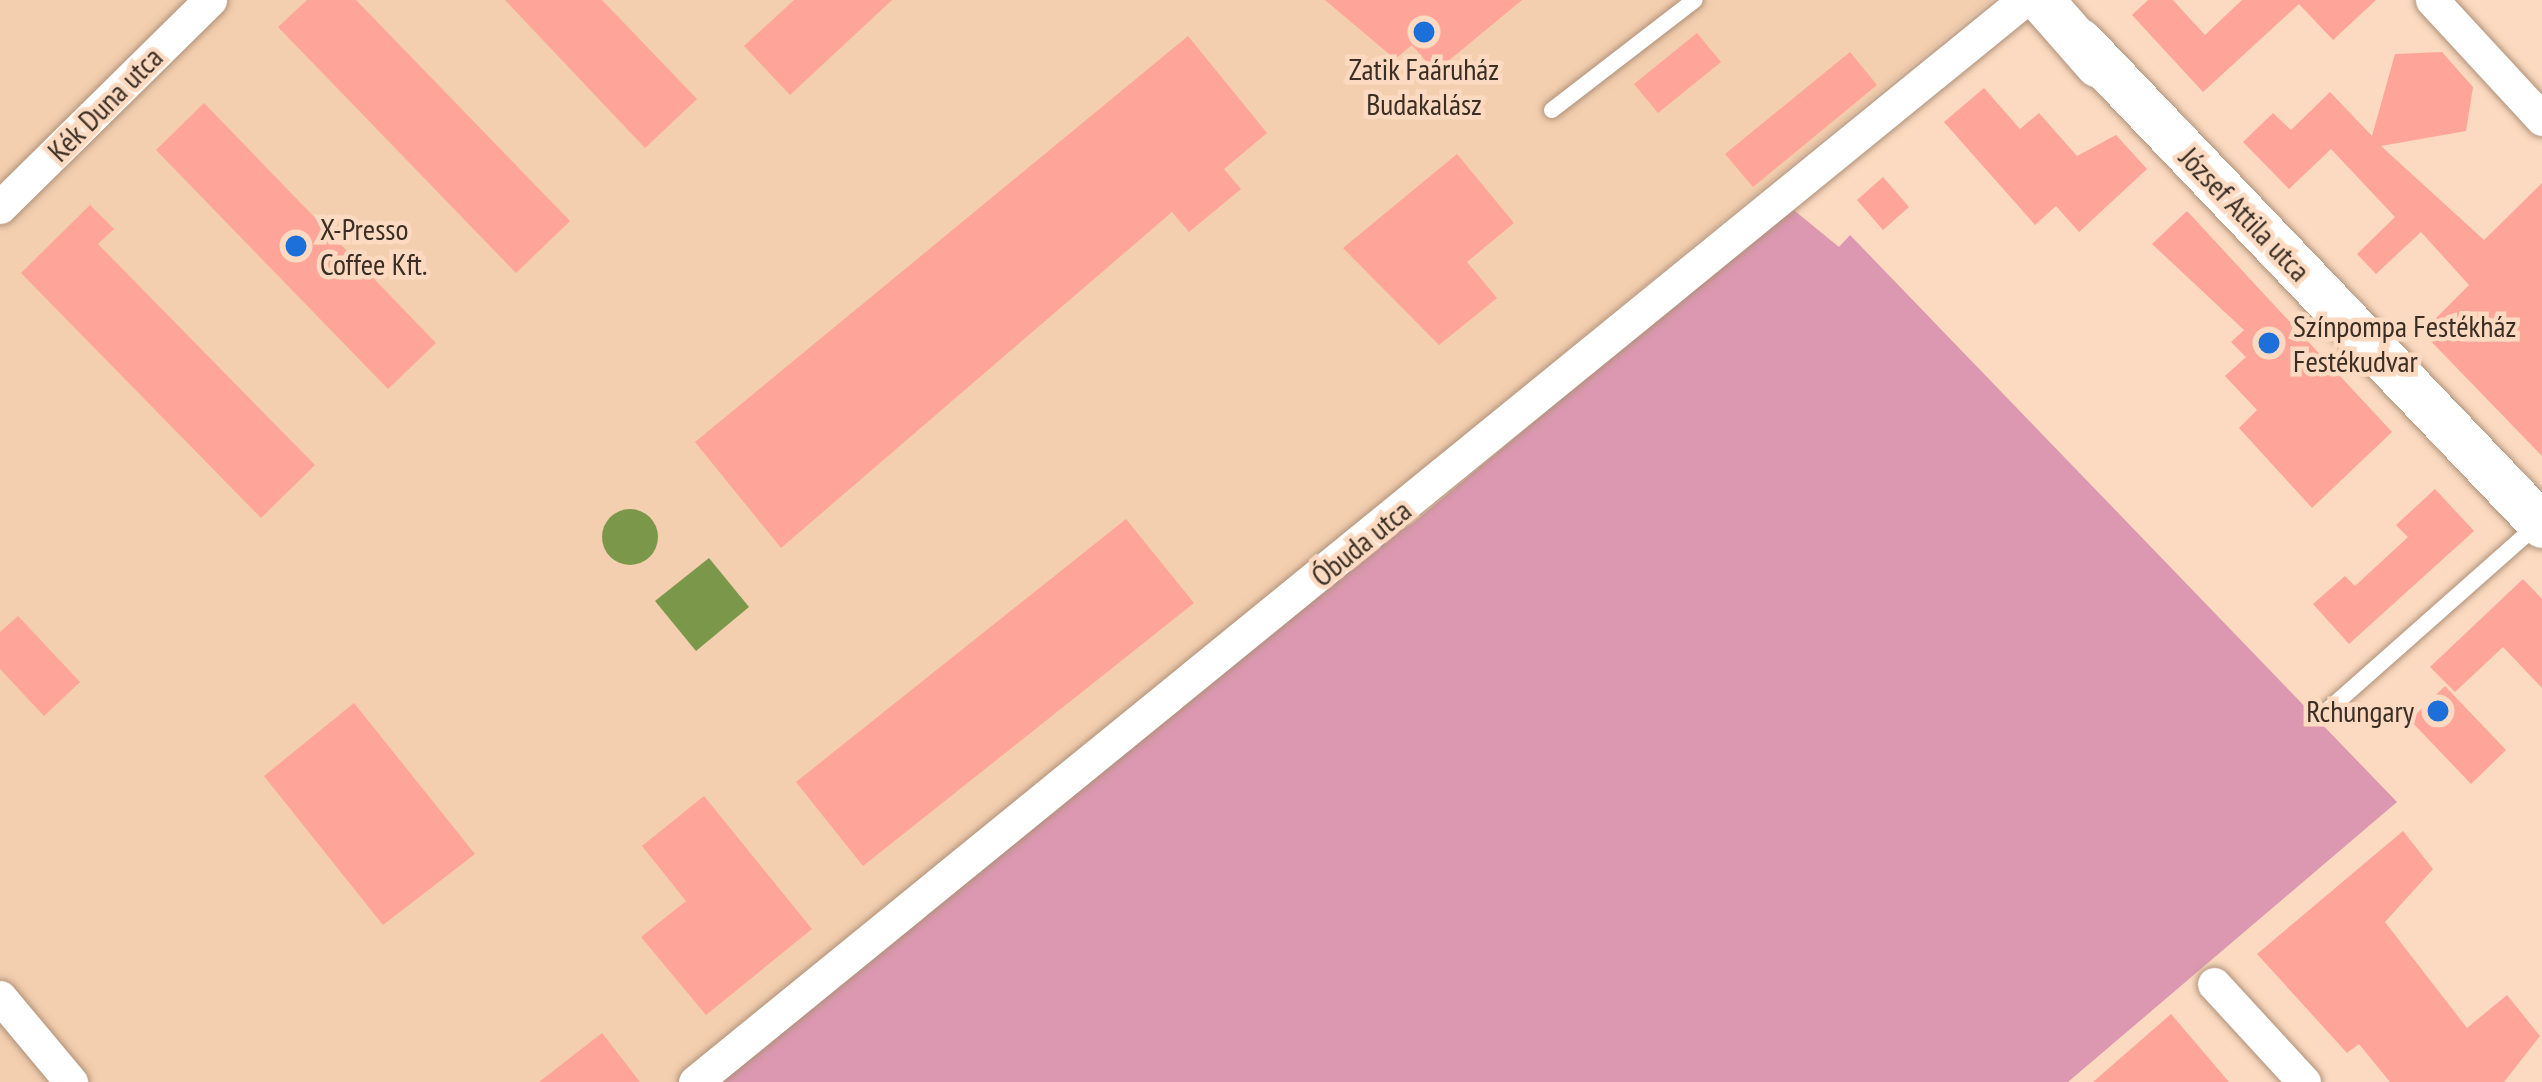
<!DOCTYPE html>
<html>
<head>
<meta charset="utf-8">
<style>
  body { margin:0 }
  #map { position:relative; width:2542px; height:1082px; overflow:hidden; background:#fbdac1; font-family:"PT Sans Narrow",sans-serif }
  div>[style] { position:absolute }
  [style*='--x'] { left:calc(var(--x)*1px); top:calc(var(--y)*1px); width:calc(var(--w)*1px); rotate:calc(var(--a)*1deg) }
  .built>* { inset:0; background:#f3ceaf }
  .green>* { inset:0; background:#dc98b1 }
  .water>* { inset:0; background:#7b984a }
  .round { border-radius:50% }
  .building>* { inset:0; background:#ffa498 }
  .roads { filter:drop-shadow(0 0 3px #ae9179) drop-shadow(0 0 3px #ae9179) }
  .service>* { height:16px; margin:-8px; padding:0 8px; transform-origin:8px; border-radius:8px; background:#fff }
  .minor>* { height:33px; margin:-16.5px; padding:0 16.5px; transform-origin:16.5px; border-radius:16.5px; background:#fff }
  .secondary>* { height:45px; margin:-22.5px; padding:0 22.5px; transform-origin:22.5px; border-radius:22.5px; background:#fff }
  .dots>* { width:33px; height:33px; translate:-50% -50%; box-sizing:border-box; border:6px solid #fbdac1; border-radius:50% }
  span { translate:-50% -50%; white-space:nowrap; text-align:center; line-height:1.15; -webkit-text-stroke:9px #fbdac1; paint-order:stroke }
  .poi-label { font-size:30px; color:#3b2e24 }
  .left { translate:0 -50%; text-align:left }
  .right { translate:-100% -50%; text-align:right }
  .street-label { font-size:30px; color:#3b2e24 }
</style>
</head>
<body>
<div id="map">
  <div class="built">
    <i style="clip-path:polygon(0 0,1991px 0,1352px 527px,740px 1082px,0 1082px)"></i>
  </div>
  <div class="green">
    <i style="clip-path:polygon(1790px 207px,1839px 247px,1850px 235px,2397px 802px,2068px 1082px,699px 1082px,1357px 555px,1412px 524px)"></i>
  </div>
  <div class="water">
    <i class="round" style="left:602px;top:509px;width:56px;height:56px"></i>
    <i style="clip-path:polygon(709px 558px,749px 607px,696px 651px,655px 601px)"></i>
  </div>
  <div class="building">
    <i style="clip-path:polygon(307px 0,356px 0,570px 221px,516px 273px,278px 27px)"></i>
    <i style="clip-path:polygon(505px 0,602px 0,697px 99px,645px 148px)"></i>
    <i style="clip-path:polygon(794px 0,892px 0,790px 95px,744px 46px)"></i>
    <i style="clip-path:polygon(1325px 0,1522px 0,1435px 72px,1412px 45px,1395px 59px)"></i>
    <i style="clip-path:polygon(2148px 0,2173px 0,2205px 35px,2242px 0,2376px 0,2333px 40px,2299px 4px,2203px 92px,2132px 15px)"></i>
    <i style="clip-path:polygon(1697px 33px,1721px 62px,1658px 113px,1634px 84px)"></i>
    <i style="clip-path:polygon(1188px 36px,1267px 133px,1224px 169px,1241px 189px,1189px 232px,1172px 212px,781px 548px,695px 442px)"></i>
    <i style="clip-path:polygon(1850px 52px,1877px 85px,1753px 187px,1725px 154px)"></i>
    <i style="clip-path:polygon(2442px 52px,2473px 87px,2466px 131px,2381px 146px,2484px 240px,2542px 183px,2542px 456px,2422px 332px,2469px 285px,2421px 232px,2376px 274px,2357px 254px,2395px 217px,2331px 149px,2289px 189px,2243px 142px,2273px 113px,2291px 130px,2330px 92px,2372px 136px,2395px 54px)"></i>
    <i style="clip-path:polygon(1984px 88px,2020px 129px,2039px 113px,2077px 156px,2116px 135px,2147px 169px,2079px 232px,2056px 206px,2035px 225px,1944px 122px)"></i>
    <i style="clip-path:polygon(204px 103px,436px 343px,388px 389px,156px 150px)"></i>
    <i style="clip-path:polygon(1457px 154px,1514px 223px,1467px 262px,1497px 298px,1439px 345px,1343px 248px)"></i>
    <i style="clip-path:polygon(1883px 177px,1909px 207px,1883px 230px,1857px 200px)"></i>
    <i style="clip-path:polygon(90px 205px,114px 229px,98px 244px,315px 465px,261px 518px,21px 273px)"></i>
    <i style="clip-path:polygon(2187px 211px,2392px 432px,2312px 508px,2239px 428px,2257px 410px,2225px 376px,2246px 357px,2231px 342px,2244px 330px,2152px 244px)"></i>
    <i style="clip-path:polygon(2435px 489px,2474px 531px,2349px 644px,2313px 604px,2345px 576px,2355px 586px,2408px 537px,2396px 525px)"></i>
    <i style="clip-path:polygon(1126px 519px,1194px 603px,863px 866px,796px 782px)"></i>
    <i style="clip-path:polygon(2523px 579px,2542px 599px,2542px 688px,2503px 647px,2455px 692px,2430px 667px)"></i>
    <i style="clip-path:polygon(18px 616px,80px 682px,44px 716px,0 669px,0 632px)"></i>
    <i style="clip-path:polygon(2445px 686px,2506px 750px,2471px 784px,2410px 720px)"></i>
    <i style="clip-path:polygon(354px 703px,475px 854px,383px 925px,264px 776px)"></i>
    <i style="clip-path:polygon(704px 796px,812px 929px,706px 1015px,641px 937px,686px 901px,642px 846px)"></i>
    <i style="clip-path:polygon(2403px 831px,2433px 869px,2385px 922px,2467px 1028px,2507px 995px,2540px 1036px,2504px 1082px,2390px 1082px,2359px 1044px,2347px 1053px,2257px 954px)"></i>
    <i style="clip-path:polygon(2171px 1014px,2229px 1082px,2093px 1082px)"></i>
    <i style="clip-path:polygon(602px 1033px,640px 1082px,539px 1082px)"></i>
  </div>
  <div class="roads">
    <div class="service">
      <i style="--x:1552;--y:110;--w:180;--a:-37.6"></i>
      <i style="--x:2328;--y:710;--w:282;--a:-41.5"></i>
    </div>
    <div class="minor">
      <i style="--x:2432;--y:0;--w:162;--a:47.3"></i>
      <i style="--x:0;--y:207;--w:295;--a:-44.6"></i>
      <i style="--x:2214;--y:984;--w:133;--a:47.4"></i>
      <i style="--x:0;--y:997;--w:111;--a:50.1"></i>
      <i style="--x:695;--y:1082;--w:1714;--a:-39.15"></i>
    </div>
    <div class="secondary">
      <i style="--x:2041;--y:0;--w:86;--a:48.8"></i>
      <i style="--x:2080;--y:41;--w:669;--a:46.33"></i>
    </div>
  </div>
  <div class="dots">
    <i style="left:1424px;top:32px;background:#1d6fd9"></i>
    <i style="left:296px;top:246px;background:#1d6fd9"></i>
    <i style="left:2269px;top:343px;background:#1d6fd9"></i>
    <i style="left:2438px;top:711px;background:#1d6fd9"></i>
  </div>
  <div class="poi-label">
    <span style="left:1424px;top:86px">Zatik Faáruház<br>Budakalász</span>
    <span class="left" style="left:320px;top:246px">X-Presso<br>Coffee Kft.</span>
    <span class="left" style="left:2293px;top:343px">Színpompa Festékház<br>Festékudvar</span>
    <span class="right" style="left:2414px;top:711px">Rchungary</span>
  </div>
  <div class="street-label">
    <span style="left:105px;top:104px;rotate:-45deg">Kék Duna utca</span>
    <span style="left:2245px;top:214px;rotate:46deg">József Attila utca</span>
    <span style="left:1361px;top:543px;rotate:-39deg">Óbuda utca</span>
  </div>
</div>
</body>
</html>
